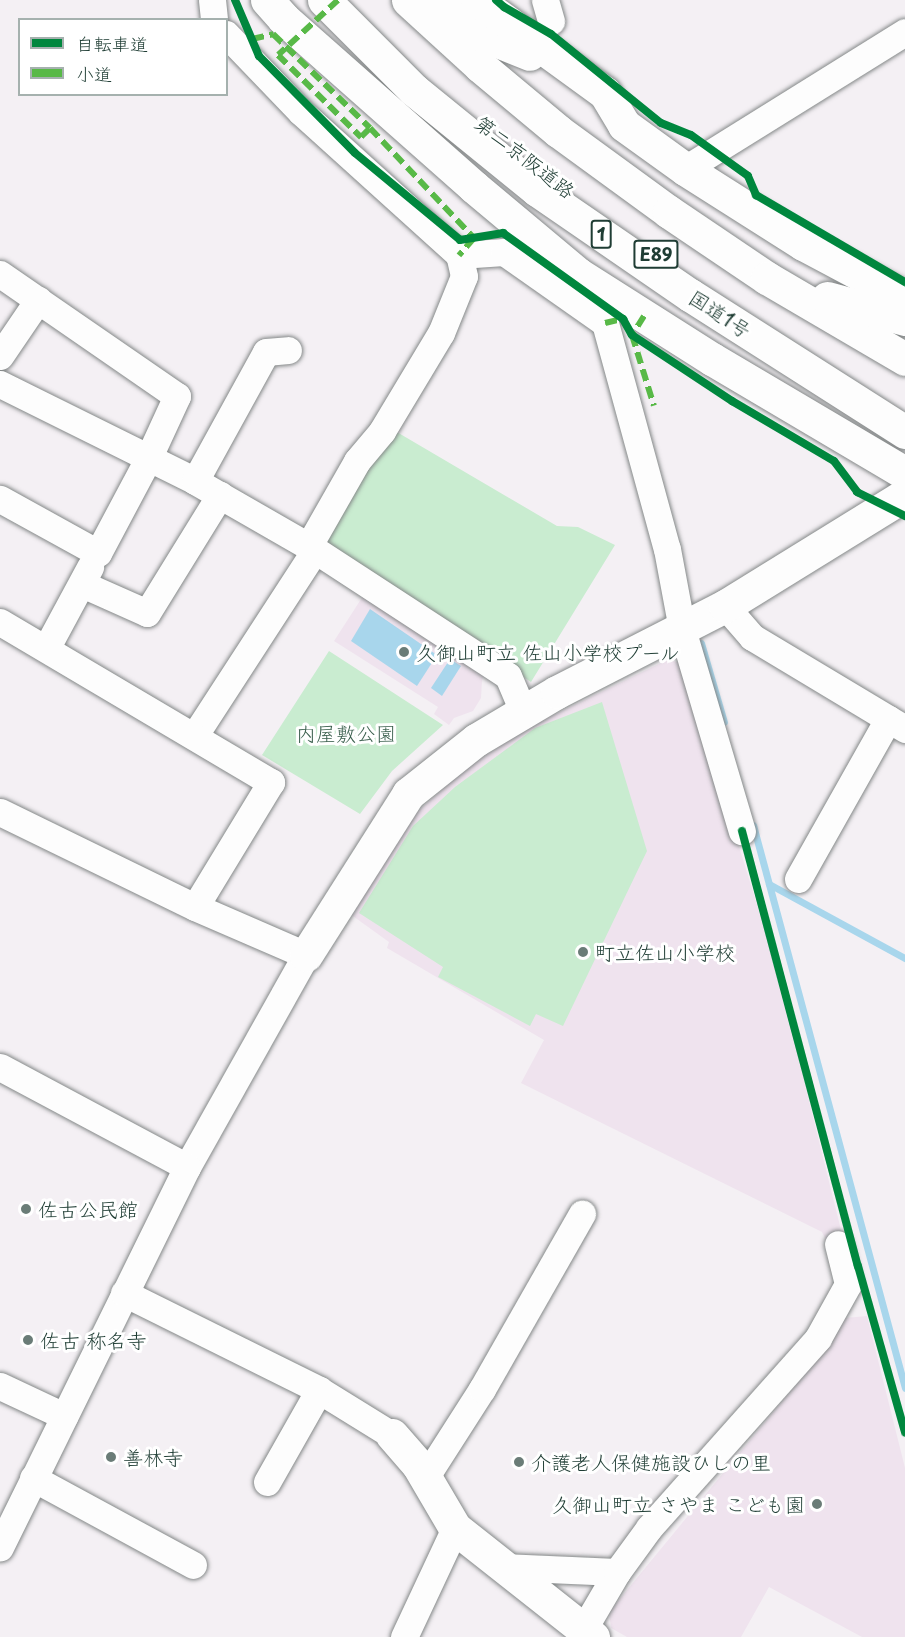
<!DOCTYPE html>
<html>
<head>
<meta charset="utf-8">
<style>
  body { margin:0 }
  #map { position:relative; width:905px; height:1637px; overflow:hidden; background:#f4f0f4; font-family:"Playpen Sans","Klee One",sans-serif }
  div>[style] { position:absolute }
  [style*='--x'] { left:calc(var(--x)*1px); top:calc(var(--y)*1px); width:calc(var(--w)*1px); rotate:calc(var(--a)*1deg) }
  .built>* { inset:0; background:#efe3ee }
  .green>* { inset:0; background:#c9ecd0 }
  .water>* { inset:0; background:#a8d6ec }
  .stream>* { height:7px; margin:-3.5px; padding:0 3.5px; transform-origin:3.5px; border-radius:3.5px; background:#a8d6ec }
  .roads { filter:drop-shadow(0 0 2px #848888) drop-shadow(0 0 2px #848888) }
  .street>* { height:27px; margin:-13.5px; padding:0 13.5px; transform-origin:13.5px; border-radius:13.5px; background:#fdfdfd }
  .secondary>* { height:33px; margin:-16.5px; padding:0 16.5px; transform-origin:16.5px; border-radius:16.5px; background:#fdfdfd }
  .highway>* { height:33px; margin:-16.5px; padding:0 16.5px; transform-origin:16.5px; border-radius:16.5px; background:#fdfdfd }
  .quiet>* { height:6px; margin-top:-3px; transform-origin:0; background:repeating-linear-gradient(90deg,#58b947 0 12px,transparent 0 18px) }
  .cycleway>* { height:8px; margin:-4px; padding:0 4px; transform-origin:4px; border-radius:4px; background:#00873e }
  .dots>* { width:16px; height:16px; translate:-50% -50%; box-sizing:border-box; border:3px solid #fff; border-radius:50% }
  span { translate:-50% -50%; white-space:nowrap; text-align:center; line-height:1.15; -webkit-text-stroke:6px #fff; paint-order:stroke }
  .shield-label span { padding:2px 4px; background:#fff; border:2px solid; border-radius:4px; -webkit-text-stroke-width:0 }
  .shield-label { font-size:18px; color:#1f3d34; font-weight:700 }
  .street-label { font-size:20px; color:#1f3d34 }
  .poi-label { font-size:20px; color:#1f3d34 }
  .left { translate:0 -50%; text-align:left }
  .right { translate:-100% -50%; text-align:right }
  .park-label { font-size:20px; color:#3a5f4d }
  .legend { position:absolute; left:18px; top:18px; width:210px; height:78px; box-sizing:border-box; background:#fff; border:2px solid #a5b1ae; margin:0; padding:8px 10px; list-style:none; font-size:18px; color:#1f3d34 }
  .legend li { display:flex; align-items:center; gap:12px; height:30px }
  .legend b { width:30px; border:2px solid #a5b1ae }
</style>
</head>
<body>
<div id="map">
  <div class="built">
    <i style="clip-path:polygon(365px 593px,486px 673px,482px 680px,481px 698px,473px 711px,454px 718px,449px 725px,434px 714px,438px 707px,334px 641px)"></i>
    <i style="clip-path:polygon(667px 660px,682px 663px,773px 956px,843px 1238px,828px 1244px,822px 1232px,521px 1083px,544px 1040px,387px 948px,389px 942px,350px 914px,412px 816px,472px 764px,533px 725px)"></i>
    <i style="clip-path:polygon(867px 1316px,905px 1468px,905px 1637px,862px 1637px,769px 1587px,741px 1637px,627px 1637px,611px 1628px,609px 1612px,816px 1360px,845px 1318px)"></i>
  </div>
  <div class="green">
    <i style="clip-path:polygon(390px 428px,557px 526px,578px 527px,615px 545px,531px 682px,322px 543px)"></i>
    <i style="clip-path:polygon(329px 651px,443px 725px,392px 771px,360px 814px,262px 755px)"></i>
    <i style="clip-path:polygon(602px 702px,647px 851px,563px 1026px,536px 1014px,530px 1026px,438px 977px,443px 967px,359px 913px,413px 826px,455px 787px,535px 728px)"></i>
  </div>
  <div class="water">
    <i style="clip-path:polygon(370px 609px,437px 655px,417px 686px,351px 641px)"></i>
    <i style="clip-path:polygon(450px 659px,461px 666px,442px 696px,431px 688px)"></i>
  </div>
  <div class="stream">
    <i style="--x:701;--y:643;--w:82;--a:73.8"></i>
    <i style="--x:753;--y:825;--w:583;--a:74.89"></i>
    <i style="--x:769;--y:884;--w:155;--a:28.6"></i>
  </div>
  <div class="roads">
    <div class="street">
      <i style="--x:212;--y:0;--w:20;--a:84"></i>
      <i style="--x:545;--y:0;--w:22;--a:74"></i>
      <i style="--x:226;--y:34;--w:108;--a:46.1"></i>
      <i style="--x:301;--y:112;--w:213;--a:42.1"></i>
      <i style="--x:459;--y:255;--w:45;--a:-3.8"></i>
      <i style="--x:504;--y:252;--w:123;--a:35.1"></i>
      <i style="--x:605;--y:323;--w:234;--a:74.7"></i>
      <i style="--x:667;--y:549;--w:81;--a:79.4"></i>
      <i style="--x:682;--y:629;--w:211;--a:73.5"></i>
      <i style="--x:685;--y:169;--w:259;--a:-31.9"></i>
      <i style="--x:0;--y:274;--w:215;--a:34.6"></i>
      <i style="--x:177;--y:396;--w:69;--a:114.7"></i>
      <i style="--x:148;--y:459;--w:106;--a:118"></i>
      <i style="--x:98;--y:553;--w:112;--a:-151.1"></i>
      <i style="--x:0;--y:356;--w:68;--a:-55.8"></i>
      <i style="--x:0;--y:384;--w:218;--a:26.4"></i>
      <i style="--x:195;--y:481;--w:138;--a:29.9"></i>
      <i style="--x:315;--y:550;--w:221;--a:123"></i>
      <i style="--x:195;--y:481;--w:147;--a:-61.2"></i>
      <i style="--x:266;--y:352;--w:22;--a:-5"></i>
      <i style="--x:308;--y:547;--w:99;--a:-60.3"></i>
      <i style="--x:357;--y:461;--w:39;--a:-50"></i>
      <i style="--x:382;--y:431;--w:114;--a:-59"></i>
      <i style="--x:441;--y:333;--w:61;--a:-68"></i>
      <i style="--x:464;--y:276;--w:22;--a:-103"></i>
      <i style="--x:315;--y:550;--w:230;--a:33.1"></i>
      <i style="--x:508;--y:676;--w:38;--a:67"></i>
      <i style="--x:82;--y:584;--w:71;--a:24"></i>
      <i style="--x:147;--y:613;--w:139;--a:-58.3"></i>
      <i style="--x:725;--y:606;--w:41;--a:48.9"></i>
      <i style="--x:752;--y:637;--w:179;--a:31"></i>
      <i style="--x:0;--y:622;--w:315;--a:30.6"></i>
      <i style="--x:271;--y:782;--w:146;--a:121.3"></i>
      <i style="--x:47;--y:647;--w:91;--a:-61.7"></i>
      <i style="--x:0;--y:812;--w:217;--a:26"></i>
      <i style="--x:195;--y:907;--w:121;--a:23.4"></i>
      <i style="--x:306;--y:955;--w:243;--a:119.3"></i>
      <i style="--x:187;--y:1167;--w:424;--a:116.2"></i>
      <i style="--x:798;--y:879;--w:184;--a:-60.6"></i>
      <i style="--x:0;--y:1067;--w:212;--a:28.1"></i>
      <i style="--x:124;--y:1293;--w:218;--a:26.4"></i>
      <i style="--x:319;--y:1390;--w:86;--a:31.7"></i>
      <i style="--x:0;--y:1386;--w:71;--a:25.1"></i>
      <i style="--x:33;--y:1478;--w:182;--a:28.5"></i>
      <i style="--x:425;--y:1478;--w:106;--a:-57.4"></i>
      <i style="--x:482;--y:1389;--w:202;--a:-60.3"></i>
      <i style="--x:267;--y:1482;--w:106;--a:-60.5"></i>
      <i style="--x:502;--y:1567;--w:115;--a:2.5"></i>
      <i style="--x:583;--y:1630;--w:67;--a:-59.6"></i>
      <i style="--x:617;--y:1572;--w:54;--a:-54"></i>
      <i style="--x:649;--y:1528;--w:254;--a:-48.3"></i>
      <i style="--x:818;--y:1338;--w:62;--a:-60.9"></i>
      <i style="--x:848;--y:1284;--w:41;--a:-104"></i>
      <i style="--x:404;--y:1637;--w:120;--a:-64.9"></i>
    </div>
    <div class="secondary">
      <i style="--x:306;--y:955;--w:191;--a:-57.6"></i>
      <i style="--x:408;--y:794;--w:87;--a:-38.5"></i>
      <i style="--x:476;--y:740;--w:94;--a:-30.7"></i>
      <i style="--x:557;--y:692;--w:189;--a:-27.1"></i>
      <i style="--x:725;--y:606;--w:211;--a:-31.7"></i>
      <i style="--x:392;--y:1435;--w:40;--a:49"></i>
      <i style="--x:418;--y:1465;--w:73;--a:59.6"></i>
      <i style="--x:455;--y:1528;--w:176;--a:38.3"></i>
    </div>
    <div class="highway">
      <i style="--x:267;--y:0;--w:24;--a:48"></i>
      <i style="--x:283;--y:18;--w:255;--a:41.5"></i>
      <i style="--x:474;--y:187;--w:136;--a:39.9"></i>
      <i style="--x:578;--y:274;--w:159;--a:32.4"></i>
      <i style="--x:712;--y:359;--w:224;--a:30.6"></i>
      <i style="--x:324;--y:0;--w:127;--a:45"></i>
      <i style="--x:414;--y:90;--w:159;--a:39.1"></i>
      <i style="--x:537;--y:190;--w:186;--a:34.5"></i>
      <i style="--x:690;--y:295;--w:255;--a:32.5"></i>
      <i style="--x:408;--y:0;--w:98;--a:42.5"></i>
      <i style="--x:480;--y:66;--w:102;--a:39.8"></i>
      <i style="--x:558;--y:131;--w:137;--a:36.1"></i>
      <i style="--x:669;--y:212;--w:118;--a:34"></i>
      <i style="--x:767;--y:278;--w:160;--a:30.4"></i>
      <i style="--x:440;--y:0;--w:58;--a:38.7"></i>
      <i style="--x:485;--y:36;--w:48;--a:21.8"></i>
      <i style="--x:477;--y:0;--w:158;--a:36"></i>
      <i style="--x:605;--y:93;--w:37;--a:59"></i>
      <i style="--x:624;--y:125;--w:75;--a:35.8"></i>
      <i style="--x:685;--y:169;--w:140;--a:32.4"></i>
      <i style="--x:803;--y:244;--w:115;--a:27.9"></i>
      <i style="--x:827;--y:298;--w:81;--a:15.1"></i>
    </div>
  </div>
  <div class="quiet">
    <i style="--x:338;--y:0;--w:81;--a:137.5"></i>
    <i style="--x:278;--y:55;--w:117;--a:44.7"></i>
    <i style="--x:361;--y:137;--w:13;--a:-45"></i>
    <i style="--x:370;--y:128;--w:151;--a:46.6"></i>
    <i style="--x:474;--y:238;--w:23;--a:131"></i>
    <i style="--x:252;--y:39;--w:22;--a:-13"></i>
    <i style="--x:273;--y:34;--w:135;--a:44.1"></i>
    <i style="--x:644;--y:316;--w:22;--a:122"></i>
    <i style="--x:632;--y:335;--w:74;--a:72.8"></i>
    <i style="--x:605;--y:323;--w:18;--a:-13"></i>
  </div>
  <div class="cycleway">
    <i style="--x:235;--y:0;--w:61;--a:66.8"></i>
    <i style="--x:259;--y:56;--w:136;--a:45.3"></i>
    <i style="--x:355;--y:153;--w:136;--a:39.6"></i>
    <i style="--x:460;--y:240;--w:44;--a:-9.2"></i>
    <i style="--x:503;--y:233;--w:148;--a:35.6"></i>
    <i style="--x:623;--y:319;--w:18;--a:61"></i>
    <i style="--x:632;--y:335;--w:120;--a:33.4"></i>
    <i style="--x:732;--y:401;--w:118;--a:30.5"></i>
    <i style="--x:834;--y:461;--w:39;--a:53"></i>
    <i style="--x:857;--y:492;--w:54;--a:26.6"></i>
    <i style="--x:496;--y:0;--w:11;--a:41"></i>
    <i style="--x:504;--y:7;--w:54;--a:29.9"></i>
    <i style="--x:551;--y:34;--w:141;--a:39"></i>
    <i style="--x:661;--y:123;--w:32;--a:22"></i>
    <i style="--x:691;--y:135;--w:70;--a:35.7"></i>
    <i style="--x:748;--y:176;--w:21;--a:67"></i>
    <i style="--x:756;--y:195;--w:173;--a:30.3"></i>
    <i style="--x:742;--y:831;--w:450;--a:75.1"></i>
    <i style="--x:858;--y:1266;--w:173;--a:74.2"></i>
  </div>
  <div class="dots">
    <i style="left:404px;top:652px;background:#6a7c77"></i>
    <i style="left:583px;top:952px;background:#6a7c77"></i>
    <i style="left:26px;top:1209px;background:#6a7c77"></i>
    <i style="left:28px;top:1340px;background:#6a7c77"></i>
    <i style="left:111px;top:1457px;background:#6a7c77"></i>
    <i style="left:519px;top:1462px;background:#6a7c77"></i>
    <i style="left:817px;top:1504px;background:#6a7c77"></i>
  </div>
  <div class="shield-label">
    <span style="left:601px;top:234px">1</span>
    <span style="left:656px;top:254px">E89</span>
  </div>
  <div class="street-label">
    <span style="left:525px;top:157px;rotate:38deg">第二京阪道路</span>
    <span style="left:720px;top:314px;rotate:33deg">国道1号</span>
  </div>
  <div class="poi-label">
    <span class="left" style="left:416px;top:652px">久御山町立 佐山小学校プール</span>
    <span class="left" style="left:595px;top:952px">町立佐山小学校</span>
    <span class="left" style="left:38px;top:1209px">佐古公民館</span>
    <span class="left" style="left:40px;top:1340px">佐古 称名寺</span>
    <span class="left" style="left:123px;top:1457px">善林寺</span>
    <span class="left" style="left:531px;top:1462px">介護老人保健施設ひしの里</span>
    <span class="right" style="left:805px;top:1504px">久御山町立 さやま こども園</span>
  </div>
  <div class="park-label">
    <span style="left:346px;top:733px">内屋敷公園</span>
  </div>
  <ul class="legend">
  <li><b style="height:8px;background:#00873e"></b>自転車道</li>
  <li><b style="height:8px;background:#58b947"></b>小道</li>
  </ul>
</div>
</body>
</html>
